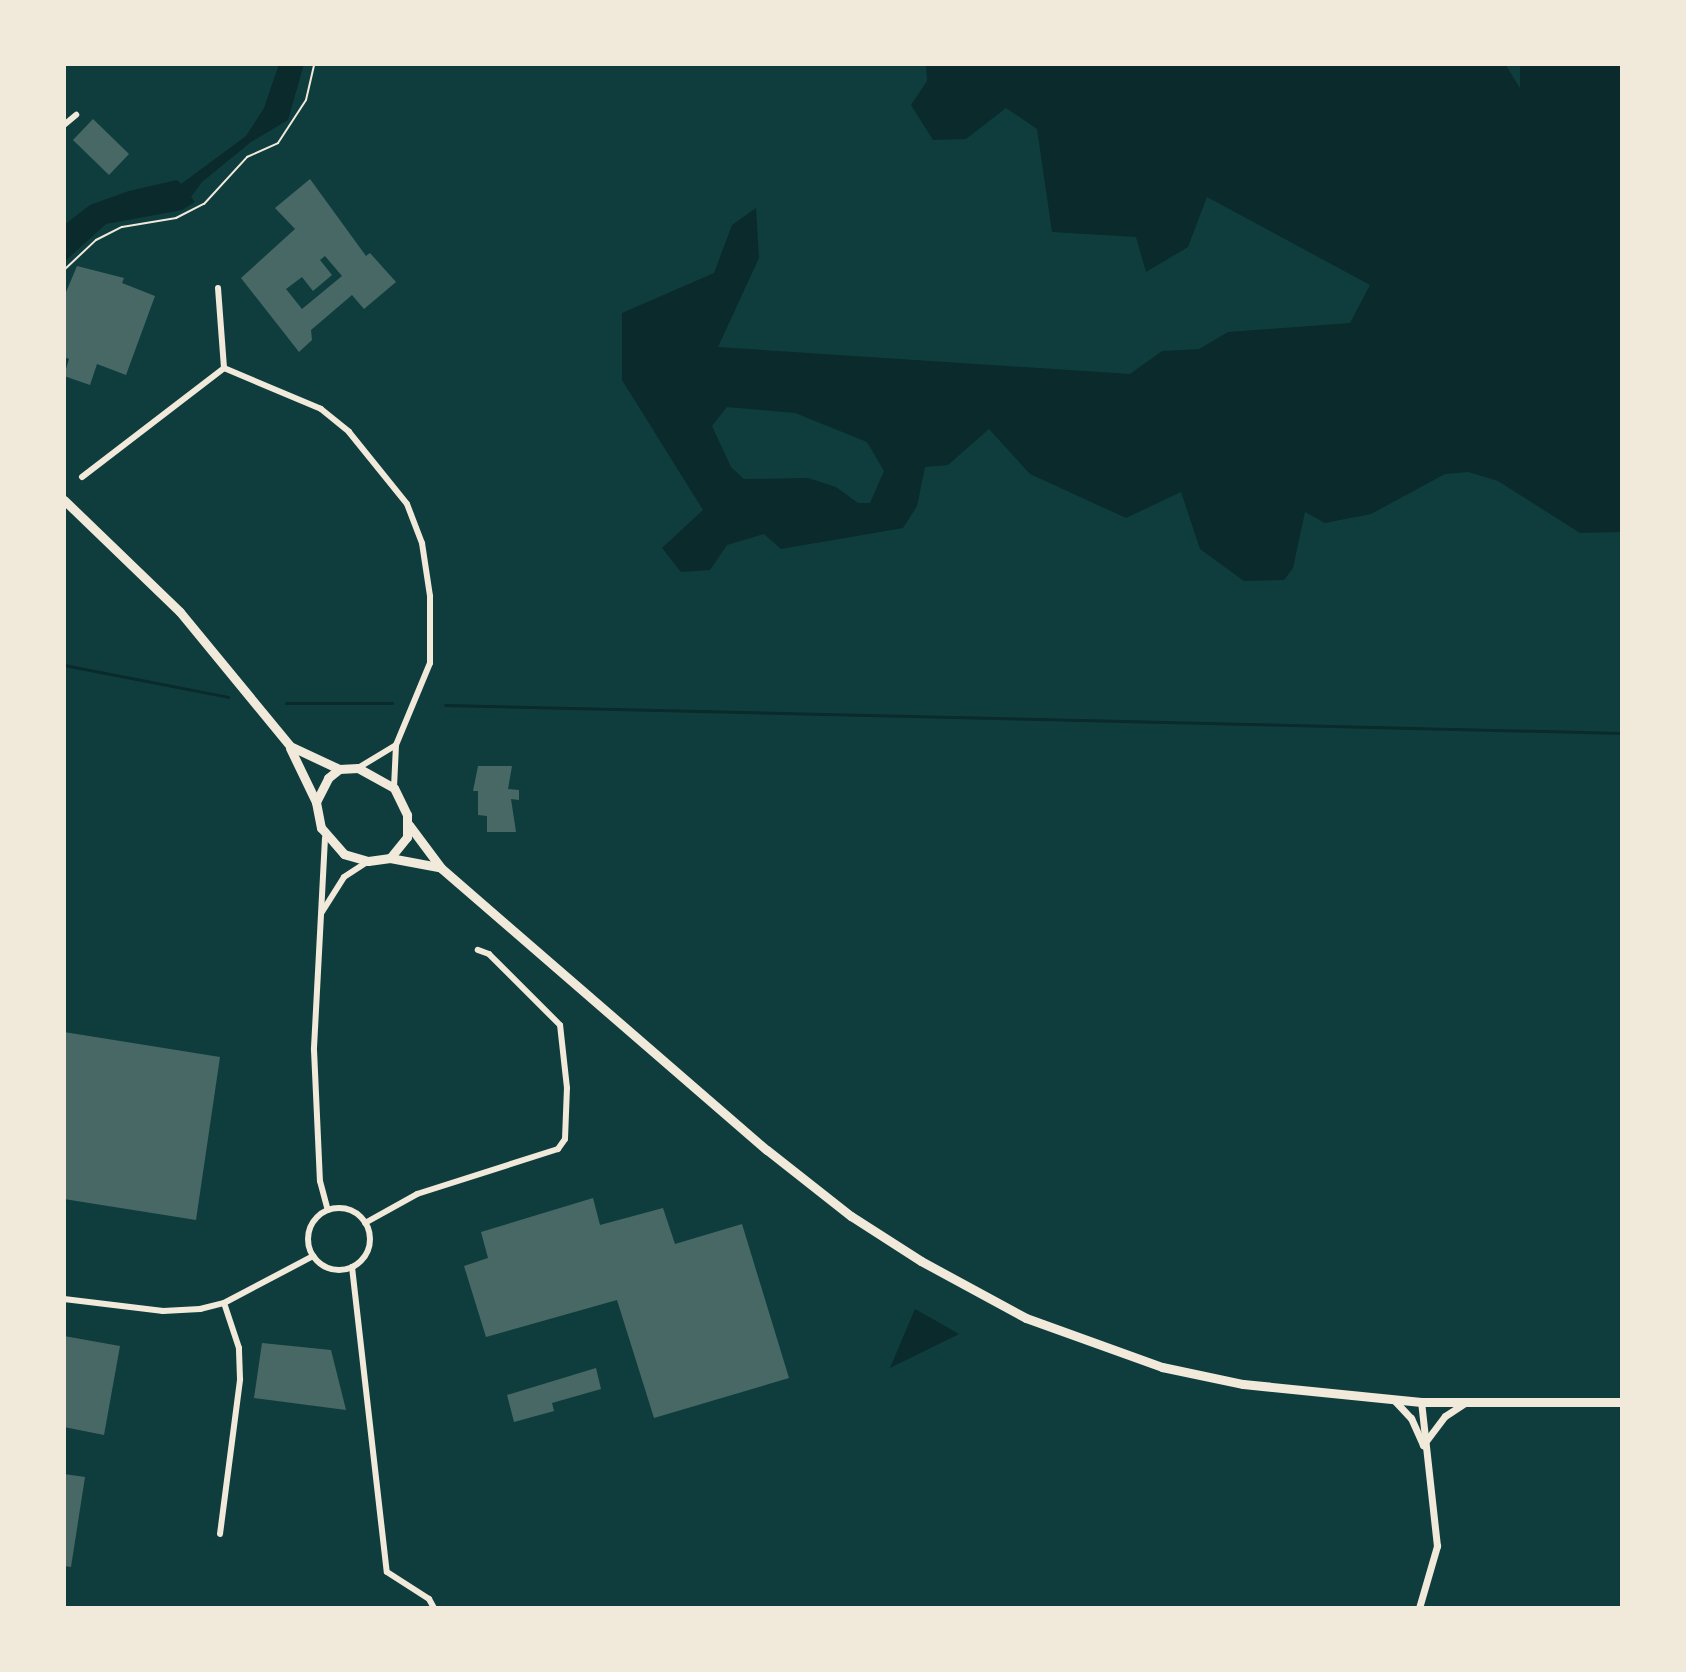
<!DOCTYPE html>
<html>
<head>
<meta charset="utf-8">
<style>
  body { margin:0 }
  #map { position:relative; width:1686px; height:1672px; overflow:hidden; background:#0f3d3e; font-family:Ubuntu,sans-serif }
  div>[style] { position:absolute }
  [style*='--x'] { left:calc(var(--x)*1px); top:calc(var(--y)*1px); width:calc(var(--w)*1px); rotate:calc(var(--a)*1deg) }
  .water>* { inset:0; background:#0a2a2b }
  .stream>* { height:3px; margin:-1.5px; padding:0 1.5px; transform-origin:1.5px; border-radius:1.5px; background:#0a2a2b }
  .building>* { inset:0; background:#486865 }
  .path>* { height:2px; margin:-1px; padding:0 1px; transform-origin:1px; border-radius:1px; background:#f1e9da }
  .minor>* { height:6px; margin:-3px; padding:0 3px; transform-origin:3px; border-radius:3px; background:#f1e9da }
  .minor>.ring { margin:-3px; padding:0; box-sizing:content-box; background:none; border:6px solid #f1e9da; border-radius:50% }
  .tertiary>* { height:7px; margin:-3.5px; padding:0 3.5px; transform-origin:3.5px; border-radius:3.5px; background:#f1e9da }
  .trunk>* { height:9px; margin:-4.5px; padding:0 4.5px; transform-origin:4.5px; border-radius:4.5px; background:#f1e9da }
  span { translate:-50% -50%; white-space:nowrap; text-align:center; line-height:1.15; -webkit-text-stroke:6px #f1e9da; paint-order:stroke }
  .frame { position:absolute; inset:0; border:66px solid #f1e9da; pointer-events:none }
</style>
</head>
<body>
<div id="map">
  <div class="water">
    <i style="clip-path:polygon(279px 64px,304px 64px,288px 120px,251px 142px,202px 182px,191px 197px,195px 202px,182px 210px,106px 224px,64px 262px,64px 225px,90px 205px,129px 191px,177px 180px,181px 184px,246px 136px,264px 108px)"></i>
    <i style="clip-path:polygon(evenodd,926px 64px,1505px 64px,1520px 88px,1520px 64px,1622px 64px,1622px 532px,1580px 533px,1498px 481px,1468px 472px,1445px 474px,1371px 514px,1325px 523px,1305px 512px,1293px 568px,1284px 580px,1244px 581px,1200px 549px,1181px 492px,1126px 518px,1030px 474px,989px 429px,948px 465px,925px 467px,917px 506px,903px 528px,781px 549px,764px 534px,727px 545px,710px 570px,681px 572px,662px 548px,703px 510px,622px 380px,622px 313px,714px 273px,732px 225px,756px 208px,759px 258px,718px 347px,1130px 374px,1162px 351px,1199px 349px,1228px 332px,1350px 323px,1370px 285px,1207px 197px,1188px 247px,1146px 272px,1136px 237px,1052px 232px,1037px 129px,1006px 108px,966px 139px,933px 140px,911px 105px,927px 81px,926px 64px,727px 407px,795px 413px,867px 442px,884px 471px,870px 503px,858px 503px,836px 487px,808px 478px,744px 479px,731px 467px,712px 426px,727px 407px)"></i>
    <i style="clip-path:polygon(915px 1309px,959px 1334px,890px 1368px)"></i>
  </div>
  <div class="stream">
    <i style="--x:64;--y:665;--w:167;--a:11"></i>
    <i style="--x:286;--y:703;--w:106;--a:0"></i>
    <i style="--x:445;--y:705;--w:1177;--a:1.36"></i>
  </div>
  <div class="building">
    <i style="clip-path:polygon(93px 119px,129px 154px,109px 175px,73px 140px)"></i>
    <i style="clip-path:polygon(evenodd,310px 179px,366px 256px,370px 253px,396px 282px,364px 309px,352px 295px,311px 330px,312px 340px,299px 352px,241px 278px,295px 229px,275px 208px,310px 179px,325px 256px,342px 276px,302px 309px,286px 289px,302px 277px,313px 291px,332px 275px,320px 260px,325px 256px)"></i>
    <i style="clip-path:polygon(77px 266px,124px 278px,122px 283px,155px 296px,126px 375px,97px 364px,90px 385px,64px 376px,69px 359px,64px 357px,64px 297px)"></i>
    <i style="clip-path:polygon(478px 766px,512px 766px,508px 789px,519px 790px,519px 800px,511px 799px,516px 832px,487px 832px,487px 816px,478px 815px,478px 791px,473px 791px)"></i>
    <i style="clip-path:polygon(64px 1032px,220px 1057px,196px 1220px,64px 1199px)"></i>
    <i style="clip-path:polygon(593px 1198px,600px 1225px,663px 1208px,675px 1244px,742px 1224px,789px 1378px,654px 1418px,617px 1300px,486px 1337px,464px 1266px,488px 1258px,481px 1232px)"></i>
    <i style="clip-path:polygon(64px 1336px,120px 1346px,104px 1435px,64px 1427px)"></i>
    <i style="clip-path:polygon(262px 1343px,331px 1350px,346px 1410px,254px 1398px)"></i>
    <i style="clip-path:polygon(596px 1368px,601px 1389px,552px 1403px,554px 1411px,514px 1422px,507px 1395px)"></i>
    <i style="clip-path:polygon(64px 1474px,85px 1477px,71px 1567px,64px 1566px)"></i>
  </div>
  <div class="path">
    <i style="--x:64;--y:270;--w:44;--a:-43.2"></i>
    <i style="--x:96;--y:240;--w:29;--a:-27"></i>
    <i style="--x:122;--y:227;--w:55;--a:-9.5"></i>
    <i style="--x:176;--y:218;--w:31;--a:-27"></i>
    <i style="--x:204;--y:204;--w:64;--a:-47.5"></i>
    <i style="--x:247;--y:157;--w:34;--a:-24"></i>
    <i style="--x:278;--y:143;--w:51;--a:-56.9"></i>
    <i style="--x:306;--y:100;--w:37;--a:-77"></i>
  </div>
  <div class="minor">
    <i style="--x:64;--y:125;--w:16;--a:-40"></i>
    <i style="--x:218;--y:288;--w:80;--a:85.7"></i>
    <i style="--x:82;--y:477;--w:179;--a:-37.5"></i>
    <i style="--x:224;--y:368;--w:105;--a:22.9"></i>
    <i style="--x:321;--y:409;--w:36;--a:39"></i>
    <i style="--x:349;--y:432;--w:92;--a:51.1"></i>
    <i style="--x:407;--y:504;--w:42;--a:69"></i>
    <i style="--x:422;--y:543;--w:54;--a:81.4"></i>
    <i style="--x:430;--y:596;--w:67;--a:90"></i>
    <i style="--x:430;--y:663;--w:89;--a:112.5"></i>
    <i style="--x:396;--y:745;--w:43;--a:92.7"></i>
    <i style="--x:358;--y:768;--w:44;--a:-31.2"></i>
    <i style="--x:325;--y:838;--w:212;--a:93"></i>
    <i style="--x:314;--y:1050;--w:131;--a:87.4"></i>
    <i style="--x:320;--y:1181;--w:30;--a:75"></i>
    <i style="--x:322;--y:912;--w:41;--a:-57.8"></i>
    <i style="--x:344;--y:877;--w:27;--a:-33"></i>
    <i class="ring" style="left:308px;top:1208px;width:56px;height:56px"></i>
    <i style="--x:365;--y:1223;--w:60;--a:-29.1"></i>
    <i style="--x:417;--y:1194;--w:148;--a:-17.7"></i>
    <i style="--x:558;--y:1149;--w:12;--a:-55"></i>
    <i style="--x:565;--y:1139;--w:51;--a:-87.8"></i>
    <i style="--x:567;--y:1088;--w:63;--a:-96.3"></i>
    <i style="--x:560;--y:1025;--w:100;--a:-135"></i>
    <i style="--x:489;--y:954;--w:12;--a:-160"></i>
    <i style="--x:352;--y:1267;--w:307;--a:83.5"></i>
    <i style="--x:387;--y:1572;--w:50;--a:32.7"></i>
    <i style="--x:429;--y:1599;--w:10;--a:61"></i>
    <i style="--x:64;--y:1299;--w:100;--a:6.9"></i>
    <i style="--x:163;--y:1311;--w:37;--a:-3"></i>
    <i style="--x:200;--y:1309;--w:25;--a:-14"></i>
    <i style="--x:224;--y:1303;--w:101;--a:-27.8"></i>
    <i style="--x:220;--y:1534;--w:156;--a:-82.6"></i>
    <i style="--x:240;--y:1379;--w:31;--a:-92"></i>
    <i style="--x:239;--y:1348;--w:47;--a:-108.4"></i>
  </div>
  <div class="tertiary">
    <i style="--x:1394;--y:1400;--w:25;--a:47"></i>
    <i style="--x:1411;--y:1418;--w:30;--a:66"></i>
    <i style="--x:1423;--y:1445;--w:36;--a:-53"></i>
    <i style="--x:1445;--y:1416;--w:24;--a:-33"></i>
    <i style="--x:1419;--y:1608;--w:65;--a:-73.8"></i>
    <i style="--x:1437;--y:1546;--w:145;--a:-96.3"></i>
  </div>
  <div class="trunk">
    <i style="--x:64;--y:500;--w:161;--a:44"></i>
    <i style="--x:180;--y:612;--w:173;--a:50.6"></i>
    <i style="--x:290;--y:746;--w:54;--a:25.1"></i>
    <i style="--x:290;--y:748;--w:60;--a:64.3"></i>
    <i style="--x:358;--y:768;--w:41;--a:29.1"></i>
    <i style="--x:394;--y:788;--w:30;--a:64"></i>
    <i style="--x:407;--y:815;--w:22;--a:90"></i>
    <i style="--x:407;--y:837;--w:27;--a:129"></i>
    <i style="--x:390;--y:858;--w:22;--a:172"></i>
    <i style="--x:368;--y:861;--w:25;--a:-164"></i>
    <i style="--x:344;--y:854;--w:35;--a:-131"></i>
    <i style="--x:321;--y:828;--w:26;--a:-101"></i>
    <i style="--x:316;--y:802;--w:27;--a:-63"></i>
    <i style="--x:328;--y:778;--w:14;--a:-39"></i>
    <i style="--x:339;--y:769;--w:19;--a:-3"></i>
    <i style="--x:409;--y:825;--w:54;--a:53.3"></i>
    <i style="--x:441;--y:868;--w:431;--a:40.9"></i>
    <i style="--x:767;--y:1150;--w:107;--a:38.2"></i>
    <i style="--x:851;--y:1216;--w:83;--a:32.7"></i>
    <i style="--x:921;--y:1261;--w:119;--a:28.5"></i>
    <i style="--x:1026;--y:1318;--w:145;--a:19.8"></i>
    <i style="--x:1162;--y:1367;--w:83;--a:11.9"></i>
    <i style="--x:1243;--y:1384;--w:179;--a:5.8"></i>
    <i style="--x:1421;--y:1402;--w:201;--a:0"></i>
    <i style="--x:390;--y:858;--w:49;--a:10.6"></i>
  </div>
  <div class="frame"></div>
</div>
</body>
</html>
